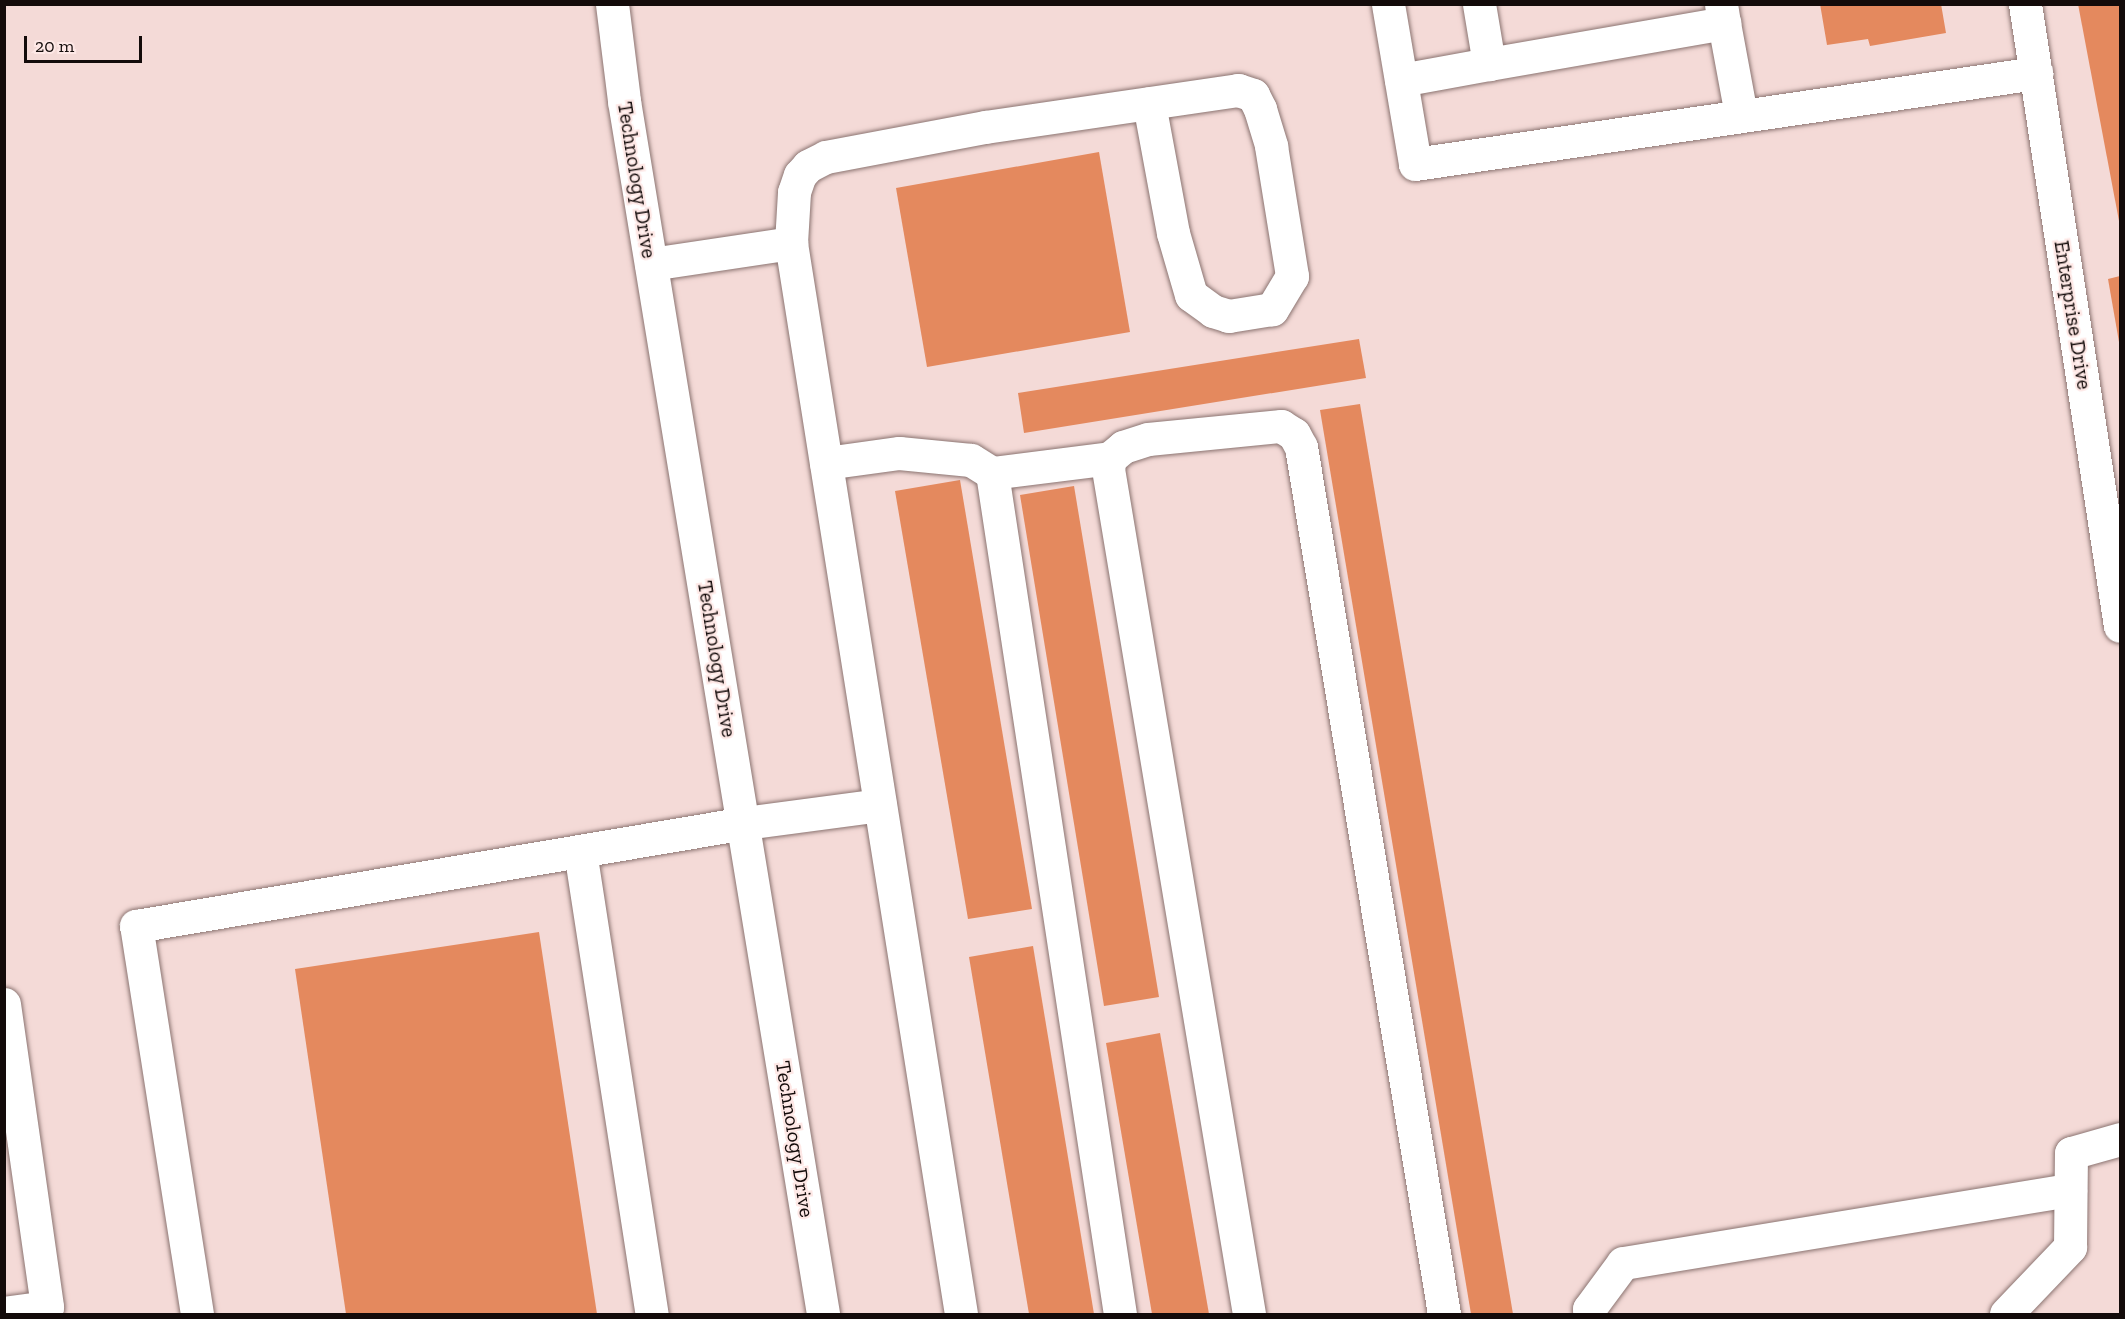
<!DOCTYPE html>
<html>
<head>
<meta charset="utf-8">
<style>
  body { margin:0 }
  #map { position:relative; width:2125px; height:1319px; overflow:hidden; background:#f4dad7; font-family:"Zilla Slab",serif }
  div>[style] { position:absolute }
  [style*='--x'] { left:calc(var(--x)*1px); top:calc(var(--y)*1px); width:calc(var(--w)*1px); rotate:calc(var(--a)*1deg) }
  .building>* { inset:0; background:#e4895e }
  .roads { filter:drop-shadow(0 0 2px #8b7471) drop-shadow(0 0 2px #8b7471) }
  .minor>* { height:33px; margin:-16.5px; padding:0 16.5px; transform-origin:16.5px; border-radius:16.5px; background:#fff }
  span { translate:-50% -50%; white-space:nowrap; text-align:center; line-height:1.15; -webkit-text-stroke:4.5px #fee8e6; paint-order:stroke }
  .street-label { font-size:21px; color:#130b0a }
  .frame { position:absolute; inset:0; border:6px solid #130b0a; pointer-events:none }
  .scale { position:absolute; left:24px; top:36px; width:118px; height:27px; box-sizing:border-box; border:3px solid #130b0a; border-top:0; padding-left:8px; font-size:18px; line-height:21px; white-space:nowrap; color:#130b0a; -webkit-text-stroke:4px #fee8e6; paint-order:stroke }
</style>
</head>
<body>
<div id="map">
  <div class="building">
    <i style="clip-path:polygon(1820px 4px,1941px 4px,1946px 33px,1870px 46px,1868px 39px,1827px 45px)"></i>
    <i style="clip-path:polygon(2078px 4px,2120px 4px,2120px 221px,2119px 221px)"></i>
    <i style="clip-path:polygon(1099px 152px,1130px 332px,927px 367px,896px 188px)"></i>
    <i style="clip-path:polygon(2120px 276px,2120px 341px,2119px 342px,2108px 279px)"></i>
    <i style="clip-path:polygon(1359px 339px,1366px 378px,1024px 433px,1018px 393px)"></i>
    <i style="clip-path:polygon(1360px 404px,1513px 1314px,1471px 1314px,1320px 410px)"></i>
    <i style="clip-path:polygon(960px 480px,1032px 909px,968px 919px,895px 491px)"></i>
    <i style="clip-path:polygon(1074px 486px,1159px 997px,1104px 1006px,1020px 495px)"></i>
    <i style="clip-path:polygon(539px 932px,597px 1314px,346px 1314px,295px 969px)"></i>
    <i style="clip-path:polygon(1033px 946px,1094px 1314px,1029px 1314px,969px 957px)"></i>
    <i style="clip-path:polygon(1160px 1033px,1209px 1314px,1152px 1314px,1106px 1043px)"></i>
  </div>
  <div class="roads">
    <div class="minor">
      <i style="--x:612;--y:4;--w:98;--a:82.9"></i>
      <i style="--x:624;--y:101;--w:1229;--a:80.68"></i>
      <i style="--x:1388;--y:4;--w:162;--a:80.4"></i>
      <i style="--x:1415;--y:164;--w:628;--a:-8.34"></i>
      <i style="--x:1479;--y:4;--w:61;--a:80.5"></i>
      <i style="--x:1489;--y:64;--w:239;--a:-9.9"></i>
      <i style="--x:1724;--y:23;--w:19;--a:-99"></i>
      <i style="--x:2025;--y:4;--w:629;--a:81.32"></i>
      <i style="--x:1724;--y:23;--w:94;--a:79.5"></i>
      <i style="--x:1401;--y:80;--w:89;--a:-10.3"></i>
      <i style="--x:791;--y:243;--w:51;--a:-86.6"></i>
      <i style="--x:794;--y:192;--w:18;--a:-71"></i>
      <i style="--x:800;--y:175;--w:12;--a:-48"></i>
      <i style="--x:808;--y:166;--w:20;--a:-27"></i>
      <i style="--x:826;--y:157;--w:162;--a:-10.7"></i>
      <i style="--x:985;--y:127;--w:256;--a:-8.3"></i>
      <i style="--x:1238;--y:90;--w:16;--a:18"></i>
      <i style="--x:1253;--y:95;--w:16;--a:63"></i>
      <i style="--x:1260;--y:109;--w:39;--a:73"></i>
      <i style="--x:1271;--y:146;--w:132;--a:80.8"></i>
      <i style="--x:1292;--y:276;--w:39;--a:121"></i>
      <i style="--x:1272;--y:309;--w:44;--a:170.8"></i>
      <i style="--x:1229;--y:316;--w:17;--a:-163"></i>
      <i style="--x:1213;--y:311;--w:27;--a:-144"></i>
      <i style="--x:1191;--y:295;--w:65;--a:-106.2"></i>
      <i style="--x:1173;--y:233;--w:132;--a:-100.5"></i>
      <i style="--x:651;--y:264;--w:142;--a:-8.5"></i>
      <i style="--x:791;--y:243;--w:1084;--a:80.98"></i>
      <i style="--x:826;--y:463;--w:74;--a:-7.8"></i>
      <i style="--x:899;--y:453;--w:72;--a:5.6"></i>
      <i style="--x:971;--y:460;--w:25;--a:32"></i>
      <i style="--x:992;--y:473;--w:851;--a:81.35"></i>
      <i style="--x:992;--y:473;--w:119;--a:-7.2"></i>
      <i style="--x:580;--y:851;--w:469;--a:81.2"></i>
      <i style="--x:4;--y:1004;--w:306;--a:81.9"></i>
      <i style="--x:47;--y:1307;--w:43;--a:172.1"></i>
      <i style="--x:197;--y:1314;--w:393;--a:-98.9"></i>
      <i style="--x:136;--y:926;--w:618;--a:-9.6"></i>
      <i style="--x:745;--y:823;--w:136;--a:-7.6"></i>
      <i style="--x:1249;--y:1314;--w:857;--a:-99.47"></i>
      <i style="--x:1108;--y:469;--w:11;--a:-80"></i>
      <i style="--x:1110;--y:458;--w:17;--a:-40"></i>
      <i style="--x:1123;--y:447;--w:26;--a:-18"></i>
      <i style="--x:1148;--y:439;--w:134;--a:-5.6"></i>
      <i style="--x:1281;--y:426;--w:15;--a:32"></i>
      <i style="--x:1294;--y:434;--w:15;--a:62"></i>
      <i style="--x:1301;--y:447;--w:879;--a:80.63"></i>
      <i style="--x:1590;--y:1314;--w:5;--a:-101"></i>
      <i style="--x:1589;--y:1309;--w:57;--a:-53.5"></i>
      <i style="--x:1623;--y:1263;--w:453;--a:-9.3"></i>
      <i style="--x:2006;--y:1314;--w:93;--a:-46.3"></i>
      <i style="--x:2070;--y:1247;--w:94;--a:-89.4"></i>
      <i style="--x:2071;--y:1153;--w:51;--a:-15.9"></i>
    </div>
  </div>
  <div class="street-label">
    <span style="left:637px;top:180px;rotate:81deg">Technology Drive</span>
    <span style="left:2073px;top:315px;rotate:81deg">Enterprise Drive</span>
    <span style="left:717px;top:659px;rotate:81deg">Technology Drive</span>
    <span style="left:795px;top:1139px;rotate:81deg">Technology Drive</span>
  </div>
  <div class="frame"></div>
  <div class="scale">20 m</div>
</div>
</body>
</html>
